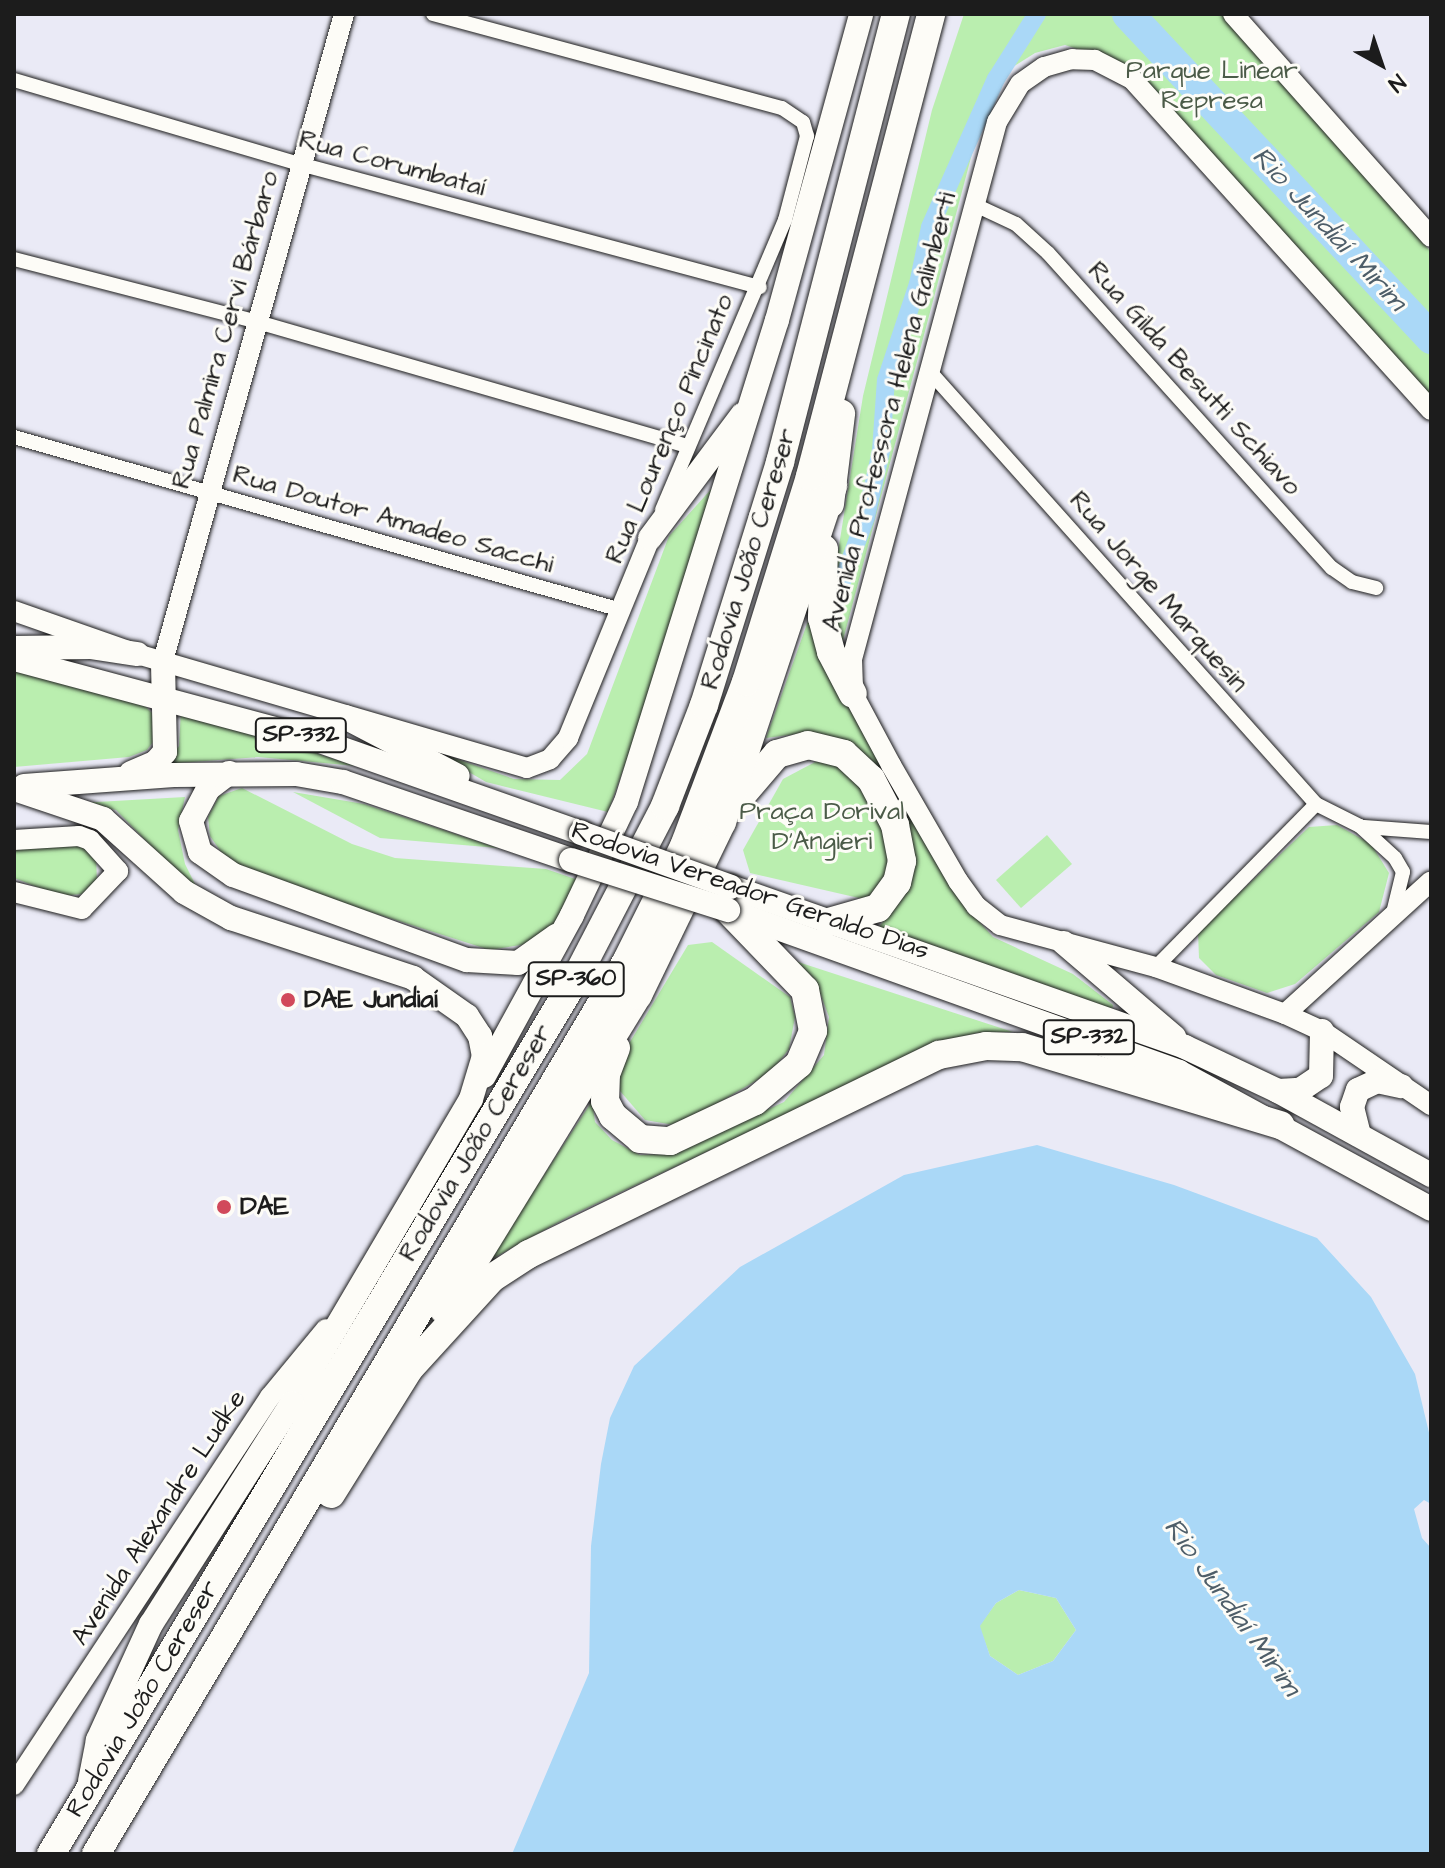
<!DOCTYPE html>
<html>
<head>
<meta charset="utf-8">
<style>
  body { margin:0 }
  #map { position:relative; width:1445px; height:1868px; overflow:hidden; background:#eaeaf6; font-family:"Architects Daughter",sans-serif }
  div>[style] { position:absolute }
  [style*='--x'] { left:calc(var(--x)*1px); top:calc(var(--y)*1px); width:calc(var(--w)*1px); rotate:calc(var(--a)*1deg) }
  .green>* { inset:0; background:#baeeaf }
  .water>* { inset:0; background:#aad8f7 }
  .canal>* { height:18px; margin:-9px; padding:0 9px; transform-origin:9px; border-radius:9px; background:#aad8f7 }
  .river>* { height:32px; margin:-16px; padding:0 16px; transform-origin:16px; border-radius:16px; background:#aad8f7 }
  .roads { filter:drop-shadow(0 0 2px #1c1c1c) drop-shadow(0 0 2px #1c1c1c) }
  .street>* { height:14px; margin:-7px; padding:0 7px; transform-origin:7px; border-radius:7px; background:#fdfcf7 }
  .secondary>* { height:20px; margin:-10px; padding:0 10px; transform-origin:10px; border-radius:10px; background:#fdfcf7 }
  .primary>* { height:24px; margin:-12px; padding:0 12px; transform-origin:12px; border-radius:12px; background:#fdfcf7 }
  .highway>* { height:28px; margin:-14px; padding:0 14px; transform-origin:14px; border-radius:14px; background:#fdfcf7 }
  .bridges { filter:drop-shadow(0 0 2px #1c1c1c) drop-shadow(0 0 2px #1c1c1c) }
  .primary-bridge>* { height:24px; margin:-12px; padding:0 12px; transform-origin:12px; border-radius:12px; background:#fdfcf7 }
  .dots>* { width:22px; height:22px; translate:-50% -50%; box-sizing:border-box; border:4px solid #fdfcf7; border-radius:50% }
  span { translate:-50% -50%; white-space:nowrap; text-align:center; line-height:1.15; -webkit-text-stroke:6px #fdfcf7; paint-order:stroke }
  .shield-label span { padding:2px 6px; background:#fdfcf7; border:2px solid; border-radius:6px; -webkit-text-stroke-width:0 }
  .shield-label { font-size:24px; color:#1c1c1c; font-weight:700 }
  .park-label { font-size:26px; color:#4b5b48 }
  .street-label { font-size:26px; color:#1c1c1c }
  .poi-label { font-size:26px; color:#1c1c1c; font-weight:700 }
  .left { translate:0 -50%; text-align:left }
  .water-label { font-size:28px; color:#4e5e69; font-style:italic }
  .frame { position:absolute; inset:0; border:16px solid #1c1c1c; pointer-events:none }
  .north { position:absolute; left:1341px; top:24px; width:80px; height:80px; -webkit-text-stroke:6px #fdfcf7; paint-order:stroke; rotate:140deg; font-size:22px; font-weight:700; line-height:32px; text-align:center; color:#1c1c1c }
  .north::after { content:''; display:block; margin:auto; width:28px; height:36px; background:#1c1c1c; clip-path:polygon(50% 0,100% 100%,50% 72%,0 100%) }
</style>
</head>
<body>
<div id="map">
  <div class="green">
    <i style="clip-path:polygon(964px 14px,1225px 14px,1431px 252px,1431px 407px,1111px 60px,1065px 45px,1035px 53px,1011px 68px,977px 135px,842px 644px,829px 608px,863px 396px,932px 110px)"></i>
    <i style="clip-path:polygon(732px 466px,608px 812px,486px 782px,431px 750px,514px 779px,560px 780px,587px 754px,669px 536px)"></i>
    <i style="clip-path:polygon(812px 610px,958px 898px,993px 937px,1073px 974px,1113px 1005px,1112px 1012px,878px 928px,902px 899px,913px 865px,908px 831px,813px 732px,766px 738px)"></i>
    <i style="clip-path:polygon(14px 671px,142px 703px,157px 718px,156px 738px,147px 750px,129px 757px,14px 767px)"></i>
    <i style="clip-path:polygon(181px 710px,356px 766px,258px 757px,165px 764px,179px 746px)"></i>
    <i style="clip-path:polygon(817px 761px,838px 762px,856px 774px,900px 851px,872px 901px,750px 873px,743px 850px,783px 779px)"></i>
    <i style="clip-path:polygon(242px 788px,352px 844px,395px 858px,546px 869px,587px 883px,566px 921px,533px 943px,490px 950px,251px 874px,221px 852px,210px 836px,208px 817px,219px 796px)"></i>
    <i style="clip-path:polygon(293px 792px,364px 804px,498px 848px,380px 838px)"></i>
    <i style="clip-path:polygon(185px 797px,178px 830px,185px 864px,203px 900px,116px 810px,79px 803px)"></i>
    <i style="clip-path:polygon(1337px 825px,1371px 844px,1389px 873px,1379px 912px,1295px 984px,1267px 993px,1216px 975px,1199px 958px,1198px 932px,1309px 827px)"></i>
    <i style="clip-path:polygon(1047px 835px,1072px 864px,1021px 908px,996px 880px)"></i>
    <i style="clip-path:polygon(60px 839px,81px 841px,96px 855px,97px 883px,82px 894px,60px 896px,14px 878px,14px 850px)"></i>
    <i style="clip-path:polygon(712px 942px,790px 997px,795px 1017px,789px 1049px,771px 1072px,703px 1112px,674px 1125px,645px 1120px,620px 1091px,618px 1062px,688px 945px)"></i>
    <i style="clip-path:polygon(792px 960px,1013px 1032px,977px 1033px,936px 1044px,570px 1216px,488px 1261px,592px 1101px,595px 1122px,612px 1140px,640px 1155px,670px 1154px,784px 1102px,824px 1055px,829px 1017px,817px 985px)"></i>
    <i style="clip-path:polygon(1019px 1590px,1056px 1598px,1076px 1630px,1053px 1661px,1018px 1675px,990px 1656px,979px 1626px,996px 1603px)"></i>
  </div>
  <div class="water">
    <i style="clip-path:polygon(evenodd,1037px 1145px,1174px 1185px,1317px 1238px,1371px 1297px,1415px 1374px,1431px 1441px,1431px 1504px,1424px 1500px,1414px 1509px,1422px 1538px,1431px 1548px,1431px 1854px,512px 1854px,589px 1673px,591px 1546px,601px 1464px,610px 1418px,634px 1366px,740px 1267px,904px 1175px,1037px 1145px,1019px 1590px,1056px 1598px,1076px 1630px,1053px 1661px,1018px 1675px,990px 1656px,980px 1626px,996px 1603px,1019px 1590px)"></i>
  </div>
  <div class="canal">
    <i style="--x:842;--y:582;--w:69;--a:-69.7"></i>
    <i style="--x:866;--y:517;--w:68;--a:-77.2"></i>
    <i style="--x:881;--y:451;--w:71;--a:-86"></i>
    <i style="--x:886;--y:380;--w:101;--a:-71.6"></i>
    <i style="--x:918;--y:284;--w:58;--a:-78.1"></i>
    <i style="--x:930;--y:227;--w:162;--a:-66"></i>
    <i style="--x:996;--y:79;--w:77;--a:-57.8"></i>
  </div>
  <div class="river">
    <i style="--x:1128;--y:14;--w:444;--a:46.9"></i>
  </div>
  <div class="roads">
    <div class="street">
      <i style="--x:433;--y:14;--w:361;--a:15.1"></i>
      <i style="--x:782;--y:108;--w:25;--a:34"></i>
      <i style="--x:803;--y:122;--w:15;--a:74"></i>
      <i style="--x:807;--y:136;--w:87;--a:104.7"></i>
      <i style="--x:785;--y:220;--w:315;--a:113"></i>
      <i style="--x:14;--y:80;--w:298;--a:16.4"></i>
      <i style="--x:300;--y:164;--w:476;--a:15"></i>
      <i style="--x:973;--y:204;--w:47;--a:24.9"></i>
      <i style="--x:1016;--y:224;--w:43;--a:42.2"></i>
      <i style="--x:1048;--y:253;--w:424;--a:48"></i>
      <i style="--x:1332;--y:568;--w:24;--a:35"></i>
      <i style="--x:1352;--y:582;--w:25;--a:14"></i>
      <i style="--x:14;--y:259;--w:248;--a:14.5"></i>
      <i style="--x:254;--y:321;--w:452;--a:16.1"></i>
      <i style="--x:932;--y:374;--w:577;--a:48.23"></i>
      <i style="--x:1316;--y:804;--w:49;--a:26.6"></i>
      <i style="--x:1360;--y:826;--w:47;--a:42.4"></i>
      <i style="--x:1395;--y:858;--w:16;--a:60"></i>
      <i style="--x:1403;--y:872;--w:42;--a:103.7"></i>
      <i style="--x:14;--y:437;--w:631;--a:15.91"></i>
      <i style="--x:1364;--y:827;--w:67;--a:4.3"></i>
      <i style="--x:1156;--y:967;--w:228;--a:-45.5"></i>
    </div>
    <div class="secondary">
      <i style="--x:1233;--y:14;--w:298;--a:48.4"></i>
      <i style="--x:1431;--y:410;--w:446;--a:-132.1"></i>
      <i style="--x:1132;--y:79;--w:42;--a:-152.8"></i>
      <i style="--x:1095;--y:60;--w:23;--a:-178"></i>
      <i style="--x:1072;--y:59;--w:29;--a:164"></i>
      <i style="--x:1044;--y:67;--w:29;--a:145"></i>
      <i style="--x:1020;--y:84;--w:44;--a:121.2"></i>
      <i style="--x:997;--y:122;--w:556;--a:105.11"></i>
      <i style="--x:852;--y:659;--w:35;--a:88"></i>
      <i style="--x:853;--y:694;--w:81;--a:61.8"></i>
      <i style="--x:891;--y:765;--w:134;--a:60"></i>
      <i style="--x:958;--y:881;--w:31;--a:54"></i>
      <i style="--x:976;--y:906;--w:31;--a:38"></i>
      <i style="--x:1000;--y:925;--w:162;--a:15.1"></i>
      <i style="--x:1156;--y:967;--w:137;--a:20"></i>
      <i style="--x:1285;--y:1014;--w:41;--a:24.7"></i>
      <i style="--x:1322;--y:1031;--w:132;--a:34.2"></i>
      <i style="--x:14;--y:611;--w:130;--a:19.3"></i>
      <i style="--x:137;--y:654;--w:406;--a:16.3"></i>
      <i style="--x:527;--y:768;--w:25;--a:-21"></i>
      <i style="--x:550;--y:759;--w:28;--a:-49"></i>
      <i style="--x:568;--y:738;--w:216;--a:-67.7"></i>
      <i style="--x:163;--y:661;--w:672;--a:-74.37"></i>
      <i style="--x:14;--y:840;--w:65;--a:-3.5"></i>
      <i style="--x:79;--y:836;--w:12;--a:20"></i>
      <i style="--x:90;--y:840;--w:42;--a:47.9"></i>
      <i style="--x:118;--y:871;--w:52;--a:133.5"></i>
      <i style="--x:82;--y:909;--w:70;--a:-166"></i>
      <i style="--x:1285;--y:1014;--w:197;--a:-42.3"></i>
      <i style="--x:14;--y:1785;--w:465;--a:-56.6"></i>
      <i style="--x:270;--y:1397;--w:88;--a:-50.5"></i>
    </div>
    <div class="primary">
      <i style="--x:650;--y:538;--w:154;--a:-53.2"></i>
      <i style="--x:14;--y:648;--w:76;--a:-0.8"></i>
      <i style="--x:90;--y:647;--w:48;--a:8.5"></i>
      <i style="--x:14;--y:659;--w:314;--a:15"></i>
      <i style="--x:317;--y:740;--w:280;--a:19.4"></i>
      <i style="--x:345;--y:717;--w:127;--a:27.6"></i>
      <i style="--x:131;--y:773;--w:26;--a:-23"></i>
      <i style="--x:155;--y:763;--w:15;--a:-48"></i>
      <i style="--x:165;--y:752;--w:91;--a:-91.3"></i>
      <i style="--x:229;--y:773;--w:26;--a:143"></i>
      <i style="--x:208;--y:789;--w:36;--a:118"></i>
      <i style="--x:191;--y:821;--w:32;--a:74"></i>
      <i style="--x:200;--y:852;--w:40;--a:34.9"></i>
      <i style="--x:233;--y:875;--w:249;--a:20"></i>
      <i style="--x:467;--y:960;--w:51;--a:3.4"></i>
      <i style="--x:518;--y:963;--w:47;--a:-35.4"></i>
      <i style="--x:24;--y:786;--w:150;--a:-4.2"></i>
      <i style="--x:174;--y:775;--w:122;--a:-0.5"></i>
      <i style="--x:296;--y:774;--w:48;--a:9.7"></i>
      <i style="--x:343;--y:782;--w:241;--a:18.9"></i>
      <i style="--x:14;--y:789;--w:94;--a:18.6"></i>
      <i style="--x:103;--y:819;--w:109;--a:42"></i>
      <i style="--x:184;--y:892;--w:54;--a:29"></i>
      <i style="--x:231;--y:918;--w:192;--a:18.2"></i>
      <i style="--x:413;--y:978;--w:66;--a:35.1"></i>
      <i style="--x:467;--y:1016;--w:24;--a:57"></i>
      <i style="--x:480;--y:1036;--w:20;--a:79"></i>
      <i style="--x:484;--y:1056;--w:45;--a:106.8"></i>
      <i style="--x:471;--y:1099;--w:353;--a:120.5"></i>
      <i style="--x:292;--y:1403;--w:262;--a:122.5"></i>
      <i style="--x:151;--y:1624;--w:128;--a:114.6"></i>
      <i style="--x:98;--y:1740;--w:42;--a:101"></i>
      <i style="--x:731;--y:887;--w:481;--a:19.4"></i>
      <i style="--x:1185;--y:1047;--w:103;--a:25.3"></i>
      <i style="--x:1278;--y:1091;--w:175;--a:28.8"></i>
      <i style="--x:730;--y:911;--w:477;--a:19.7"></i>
      <i style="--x:1179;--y:1072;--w:287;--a:28.5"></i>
      <i style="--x:1064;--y:943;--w:145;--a:40.5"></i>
      <i style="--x:484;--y:1076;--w:183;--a:-61.3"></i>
      <i style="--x:572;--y:915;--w:125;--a:-64.5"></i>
      <i style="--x:626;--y:802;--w:505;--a:-72.61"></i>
      <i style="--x:777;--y:320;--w:317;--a:-74.6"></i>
      <i style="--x:1278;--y:1091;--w:22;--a:-3"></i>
      <i style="--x:1300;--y:1090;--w:25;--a:-34"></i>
      <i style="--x:1321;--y:1076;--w:45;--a:-88.7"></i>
      <i style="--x:1359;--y:1135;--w:29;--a:-104"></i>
      <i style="--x:1352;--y:1107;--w:18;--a:-71"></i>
      <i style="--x:1358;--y:1090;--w:21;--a:-25"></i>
      <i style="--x:1377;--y:1081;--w:25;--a:12"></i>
    </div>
    <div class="highway">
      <i style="--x:830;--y:504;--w:91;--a:-83"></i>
      <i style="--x:824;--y:549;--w:69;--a:91.7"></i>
      <i style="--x:822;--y:618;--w:35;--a:75"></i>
      <i style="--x:831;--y:652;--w:47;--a:62.4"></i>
      <i style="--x:742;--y:795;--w:54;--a:-49.5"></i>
      <i style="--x:777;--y:754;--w:32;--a:-16"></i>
      <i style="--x:808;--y:745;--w:37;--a:14"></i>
      <i style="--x:844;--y:754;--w:37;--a:43"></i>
      <i style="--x:871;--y:779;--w:52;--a:62.4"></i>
      <i style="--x:895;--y:825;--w:37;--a:79"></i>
      <i style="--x:902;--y:861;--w:22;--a:103"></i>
      <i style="--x:897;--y:882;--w:32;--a:126"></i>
      <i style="--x:878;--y:908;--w:51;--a:164.1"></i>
      <i style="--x:616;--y:1048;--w:28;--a:111"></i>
      <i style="--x:606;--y:1074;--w:27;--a:92"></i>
      <i style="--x:605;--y:1101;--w:17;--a:62"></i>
      <i style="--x:613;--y:1116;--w:35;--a:40"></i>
      <i style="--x:640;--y:1139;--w:30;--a:4"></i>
      <i style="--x:670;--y:1141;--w:94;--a:-25.2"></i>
      <i style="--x:755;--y:1101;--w:57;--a:-40.1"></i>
      <i style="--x:799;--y:1064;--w:36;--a:-67"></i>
      <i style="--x:813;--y:1031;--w:42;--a:-101"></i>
      <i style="--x:805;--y:990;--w:111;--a:-133.9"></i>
      <i style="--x:444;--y:1310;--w:370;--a:-58.4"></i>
      <i style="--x:638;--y:995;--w:192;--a:-64.1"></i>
      <i style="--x:722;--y:822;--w:354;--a:-71.7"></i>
      <i style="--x:331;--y:1494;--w:147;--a:-58"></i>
      <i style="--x:409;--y:1369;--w:123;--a:-47.6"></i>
      <i style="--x:492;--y:1278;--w:44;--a:-33"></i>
      <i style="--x:529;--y:1254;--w:456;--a:-25.9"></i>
      <i style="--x:939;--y:1055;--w:48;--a:-10.8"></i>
      <i style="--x:986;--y:1046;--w:36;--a:2"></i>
      <i style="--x:1022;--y:1047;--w:270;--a:16.8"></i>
      <i style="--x:51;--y:1854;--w:1021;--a:-59.07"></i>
      <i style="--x:576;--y:978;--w:194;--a:-62.6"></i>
      <i style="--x:665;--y:806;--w:108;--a:-68.9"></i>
      <i style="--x:704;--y:705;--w:255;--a:-72.6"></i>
      <i style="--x:780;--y:462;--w:463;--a:-75.5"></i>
      <i style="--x:96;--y:1854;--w:1038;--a:-59.28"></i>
      <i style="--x:626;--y:962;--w:130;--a:-63.4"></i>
      <i style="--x:684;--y:846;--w:175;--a:-69.3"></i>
      <i style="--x:746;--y:682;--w:216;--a:-72.7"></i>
      <i style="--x:810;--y:476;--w:478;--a:-75.3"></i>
    </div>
  </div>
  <div class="bridges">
    <div class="primary-bridge">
      <i style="--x:581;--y:833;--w:159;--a:19.8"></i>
      <i style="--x:571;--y:860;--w:165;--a:17.7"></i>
    </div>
  </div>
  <div class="dots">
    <i style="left:288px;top:1000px;background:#d1495b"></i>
    <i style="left:224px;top:1207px;background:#d1495b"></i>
  </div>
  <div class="shield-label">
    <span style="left:301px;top:735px">SP-332</span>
    <span style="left:576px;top:979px">SP-360</span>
    <span style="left:1089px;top:1037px">SP-332</span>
  </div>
  <div class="park-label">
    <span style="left:1212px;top:86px">Parque Linear<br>Represa</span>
    <span style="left:822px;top:827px">Praça Dorival<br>D'Angieri</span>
  </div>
  <div class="street-label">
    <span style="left:392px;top:164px;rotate:15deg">Rua Corumbataí</span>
    <span style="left:226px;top:330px;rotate:-74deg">Rua Palmira Cervi Bárbaro</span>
    <span style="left:1194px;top:379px;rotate:48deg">Rua Gilda Besutti Schiavo</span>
    <span style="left:890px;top:412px;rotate:-75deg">Avenida Professora Helena Galimberti</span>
    <span style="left:670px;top:429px;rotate:-67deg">Rua Lourenço Pincinato</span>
    <span style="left:393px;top:520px;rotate:16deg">Rua Doutor Amadeo Sacchi</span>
    <span style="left:749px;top:559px;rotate:-73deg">Rodovia João Cereser</span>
    <span style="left:1158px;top:592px;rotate:49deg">Rua Jorge Marquesin</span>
    <span style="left:750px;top:891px;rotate:19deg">Rodovia Vereador Geraldo Dias</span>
    <span style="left:476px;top:1143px;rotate:-59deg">Rodovia João Cereser</span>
    <span style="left:159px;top:1518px;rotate:-57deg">Avenida Alexandre Ludke</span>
    <span style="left:143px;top:1699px;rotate:-59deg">Rodovia João Cereser</span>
  </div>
  <div class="poi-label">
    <span class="left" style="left:304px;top:1000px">DAE Jundiaí</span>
    <span class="left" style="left:240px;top:1207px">DAE</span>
  </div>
  <div class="water-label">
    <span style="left:1329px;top:229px;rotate:47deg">Rio Jundiaí Mirim</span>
    <span style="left:1232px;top:1607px;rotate:54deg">Rio Jundiaí Mirim</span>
  </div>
  <div class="frame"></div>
  <div class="north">N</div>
</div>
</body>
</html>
